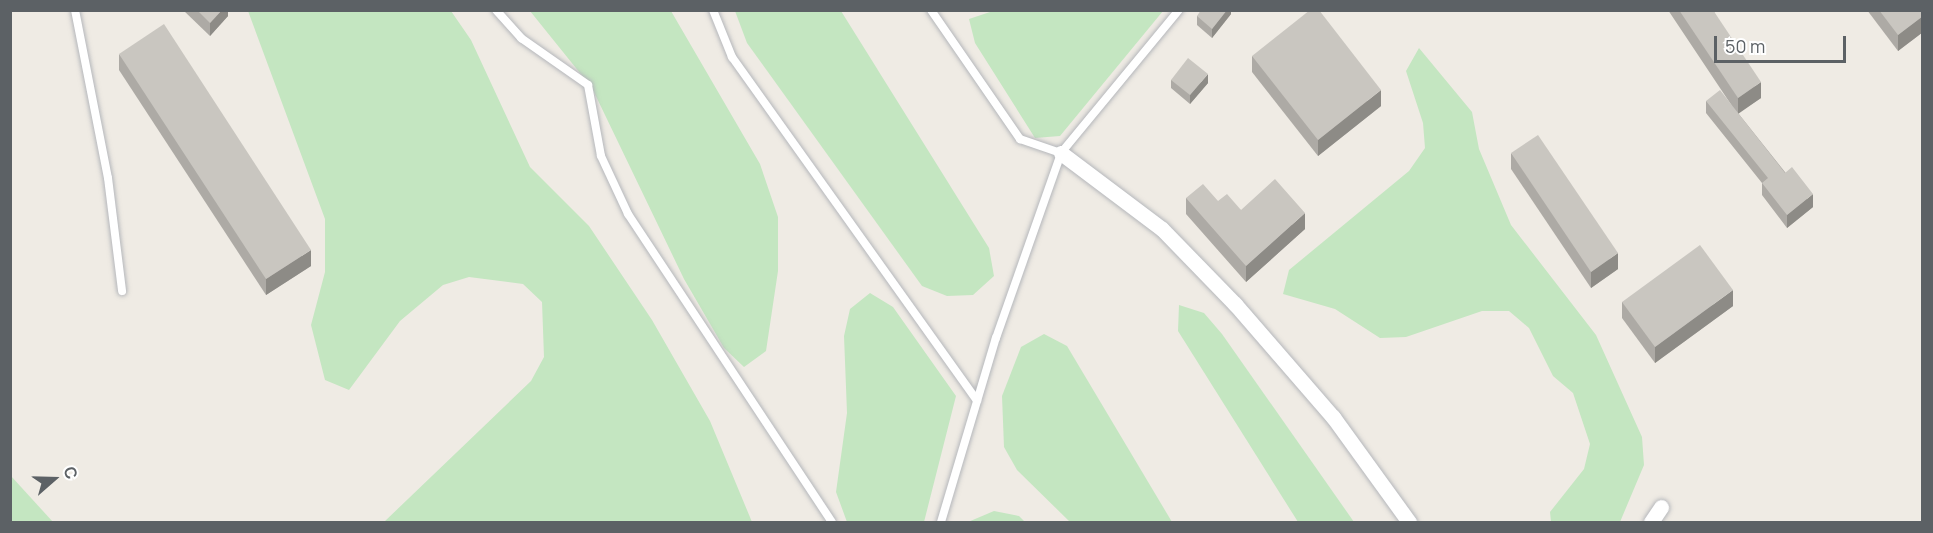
<!DOCTYPE html>
<html>
<head>
<meta charset="utf-8">
<style>
  body { margin:0 }
  #map { position:relative; width:1933px; height:533px; overflow:hidden; background:#efebe4; font-family:Manrope,sans-serif }
  div>[style] { position:absolute }
  [style*='--x'] { left:calc(var(--x)*1px); top:calc(var(--y)*1px); width:calc(var(--w)*1px); rotate:calc(var(--a)*1deg) }
  .green>* { inset:0; background:#c4e6c1 }
  .roads { filter:drop-shadow(0 0 2px #b5b7bb) drop-shadow(0 0 2px #b5b7bb) }
  .lane>* { height:8px; margin:-4px; padding:0 4px; transform-origin:4px; border-radius:4px; background:#fff }
  .street>* { height:15px; margin:-7.5px; padding:0 7.5px; transform-origin:7.5px; border-radius:7.5px; background:#fff }
  .wall>* { inset:0; background:#adaaa5 }
  .shaded-wall>* { inset:0; background:#8d8b86 }
  .building>* { inset:0; background:#c9c6c0 }
  span { translate:-50% -50%; white-space:nowrap; text-align:center; line-height:1.15; -webkit-text-stroke:6px #fff; paint-order:stroke }
  .frame { position:absolute; inset:0; border:12px solid #5c6165; pointer-events:none }
  .north { position:absolute; left:24px; top:449px; width:60px; height:60px; -webkit-text-stroke:4px #fff; paint-order:stroke; rotate:70deg; font-size:16px; font-weight:700; line-height:24px; text-align:center; color:#5c6165 }
  .north::after { content:''; display:block; margin:auto; width:21px; height:27px; background:#5c6165; clip-path:polygon(50% 0,100% 100%,50% 72%,0 100%) }
  .scale { position:absolute; left:1714px; top:36px; width:132px; height:27px; box-sizing:border-box; border:3px solid #5c6165; border-top:0; padding-left:8px; font-size:18px; line-height:21px; white-space:nowrap; color:#5c6165; -webkit-text-stroke:4px #fff; paint-order:stroke }
</style>
</head>
<body>
<div id="map">
  <div class="green">
    <i style="clip-path:polygon(248px 11px,451px 11px,471px 40px,530px 167px,589px 226px,652px 320px,710px 421px,752px 522px,384px 522px,531px 381px,544px 357px,542px 302px,523px 284px,469px 277px,443px 285px,400px 321px,349px 390px,325px 380px,311px 325px,325px 272px,325px 219px)"></i>
    <i style="clip-path:polygon(530px 11px,671px 11px,760px 164px,778px 217px,778px 271px,766px 351px,744px 367px,724px 348px,684px 279px,592px 88px)"></i>
    <i style="clip-path:polygon(735px 11px,841px 11px,989px 248px,994px 276px,973px 295px,947px 296px,922px 286px,747px 43px)"></i>
    <i style="clip-path:polygon(993px 11px,993px 10px,1163px 11px,1060px 136px,1035px 138px,975px 43px,969px 19px)"></i>
    <i style="clip-path:polygon(1419px 48px,1472px 112px,1479px 149px,1511px 225px,1596px 335px,1642px 437px,1644px 465px,1620px 522px,1551px 522px,1550px 512px,1584px 469px,1590px 444px,1573px 393px,1553px 376px,1529px 328px,1509px 311px,1482px 311px,1406px 337px,1380px 338px,1335px 309px,1283px 294px,1289px 270px,1409px 171px,1425px 148px,1423px 123px,1406px 71px)"></i>
    <i style="clip-path:polygon(870px 293px,893px 307px,956px 396px,924px 522px,847px 522px,836px 492px,847px 413px,844px 336px,850px 309px)"></i>
    <i style="clip-path:polygon(1179px 305px,1204px 313px,1222px 334px,1354px 522px,1298px 522px,1178px 331px)"></i>
    <i style="clip-path:polygon(1044px 334px,1067px 346px,1172px 522px,1070px 522px,1017px 470px,1004px 447px,1002px 396px,1021px 347px)"></i>
    <i style="clip-path:polygon(10px 476px,11px 476px,53px 522px,11px 522px)"></i>
    <i style="clip-path:polygon(994px 511px,1019px 516px,1025px 522px,968px 522px)"></i>
  </div>
  <div class="roads">
    <div class="lane">
      <i style="--x:75;--y:10;--w:171;--a:78.9"></i>
      <i style="--x:108;--y:178;--w:114;--a:82.9"></i>
      <i style="--x:496;--y:10;--w:38;--a:48"></i>
      <i style="--x:521;--y:38;--w:82;--a:35"></i>
      <i style="--x:588;--y:85;--w:72;--a:79.6"></i>
      <i style="--x:601;--y:156;--w:64;--a:65"></i>
      <i style="--x:628;--y:214;--w:369;--a:56.5"></i>
      <i style="--x:713;--y:10;--w:51;--a:68"></i>
      <i style="--x:732;--y:57;--w:422;--a:54.5"></i>
      <i style="--x:931;--y:10;--w:157;--a:55.4"></i>
      <i style="--x:1020;--y:139;--w:43;--a:18.9"></i>
      <i style="--x:941;--y:522;--w:192;--a:-73.4"></i>
      <i style="--x:996;--y:338;--w:196;--a:-70.6"></i>
      <i style="--x:1061;--y:153;--w:185;--a:-50.5"></i>
    </div>
    <div class="street">
      <i style="--x:1061;--y:153;--w:126;--a:37"></i>
      <i style="--x:1162;--y:229;--w:105;--a:45.8"></i>
      <i style="--x:1235;--y:304;--w:150;--a:49.1"></i>
      <i style="--x:1333;--y:417;--w:130;--a:54.1"></i>
      <i style="--x:1651;--y:522;--w:18;--a:-56"></i>
    </div>
  </div>
  <div class="wall">
    <i style="clip-path:polygon(183px 10px,228px 10px,228px 16px,210px 36px)"></i>
    <i style="clip-path:polygon(1231px 10px,1231px 14px,1212px 38px,1197px 25px,1197px 16px)"></i>
    <i style="clip-path:polygon(1668px 10px,1713px 10px,1761px 98px,1738px 113px,1813px 207px,1787px 228px,1762px 195px,1762px 183px,1706px 113px,1706px 101px,1732px 106px)"></i>
    <i style="clip-path:polygon(1867px 10px,1923px 10px,1923px 32px,1898px 51px)"></i>
    <i style="clip-path:polygon(119px 54px,311px 266px,266px 295px,119px 70px)"></i>
    <i style="clip-path:polygon(1252px 56px,1381px 106px,1318px 156px,1252px 72px)"></i>
    <i style="clip-path:polygon(1171px 80px,1208px 83px,1190px 104px,1171px 88px)"></i>
    <i style="clip-path:polygon(1511px 153px,1618px 269px,1591px 288px,1511px 169px)"></i>
    <i style="clip-path:polygon(1186px 198px,1218px 201px,1241px 210px,1305px 229px,1246px 282px,1186px 214px)"></i>
    <i style="clip-path:polygon(1622px 302px,1733px 306px,1655px 363px,1622px 318px)"></i>
  </div>
  <div class="shaded-wall">
    <i style="clip-path:polygon(222px 10px,228px 10px,228px 16px,210px 36px,210px 23px)"></i>
    <i style="clip-path:polygon(1227px 10px,1231px 10px,1231px 14px,1212px 38px,1212px 29px)"></i>
    <i style="clip-path:polygon(1923px 16px,1923px 32px,1898px 51px,1898px 35px)"></i>
    <i style="clip-path:polygon(1208px 74px,1208px 83px,1190px 104px,1190px 95px)"></i>
    <i style="clip-path:polygon(1761px 82px,1761px 98px,1738px 114px,1738px 98px)"></i>
    <i style="clip-path:polygon(1381px 90px,1381px 106px,1318px 156px,1318px 140px)"></i>
    <i style="clip-path:polygon(1813px 194px,1813px 207px,1787px 228px,1787px 215px)"></i>
    <i style="clip-path:polygon(1305px 213px,1305px 229px,1246px 282px,1246px 266px)"></i>
    <i style="clip-path:polygon(311px 250px,311px 266px,266px 295px,266px 279px)"></i>
    <i style="clip-path:polygon(1618px 253px,1618px 269px,1591px 288px,1591px 272px)"></i>
    <i style="clip-path:polygon(1733px 290px,1733px 306px,1655px 363px,1655px 347px)"></i>
  </div>
  <div class="building">
    <i style="clip-path:polygon(197px 10px,222px 10px,210px 23px)"></i>
    <i style="clip-path:polygon(1201px 10px,1227px 10px,1212px 29px,1197px 16px)"></i>
    <i style="clip-path:polygon(1310px 10px,1319px 10px,1381px 90px,1318px 140px,1252px 56px)"></i>
    <i style="clip-path:polygon(1679px 10px,1713px 10px,1761px 82px,1738px 98px)"></i>
    <i style="clip-path:polygon(1879px 10px,1923px 10px,1923px 16px,1898px 35px)"></i>
    <i style="clip-path:polygon(164px 24px,311px 250px,266px 279px,119px 54px)"></i>
    <i style="clip-path:polygon(1188px 58px,1208px 74px,1190px 95px,1171px 80px)"></i>
    <i style="clip-path:polygon(1720px 90px,1785px 173px,1792px 167px,1813px 194px,1787px 215px,1762px 183px,1768px 178px,1706px 101px)"></i>
    <i style="clip-path:polygon(1538px 135px,1618px 253px,1591px 272px,1511px 153px)"></i>
    <i style="clip-path:polygon(1275px 179px,1305px 213px,1246px 266px,1186px 198px,1203px 184px,1218px 201px,1227px 194px,1241px 210px)"></i>
    <i style="clip-path:polygon(1700px 245px,1733px 290px,1655px 347px,1622px 302px)"></i>
  </div>
  <div class="frame"></div>
  <div class="north">С</div>
  <div class="scale">50 m</div>
</div>
</body>
</html>
